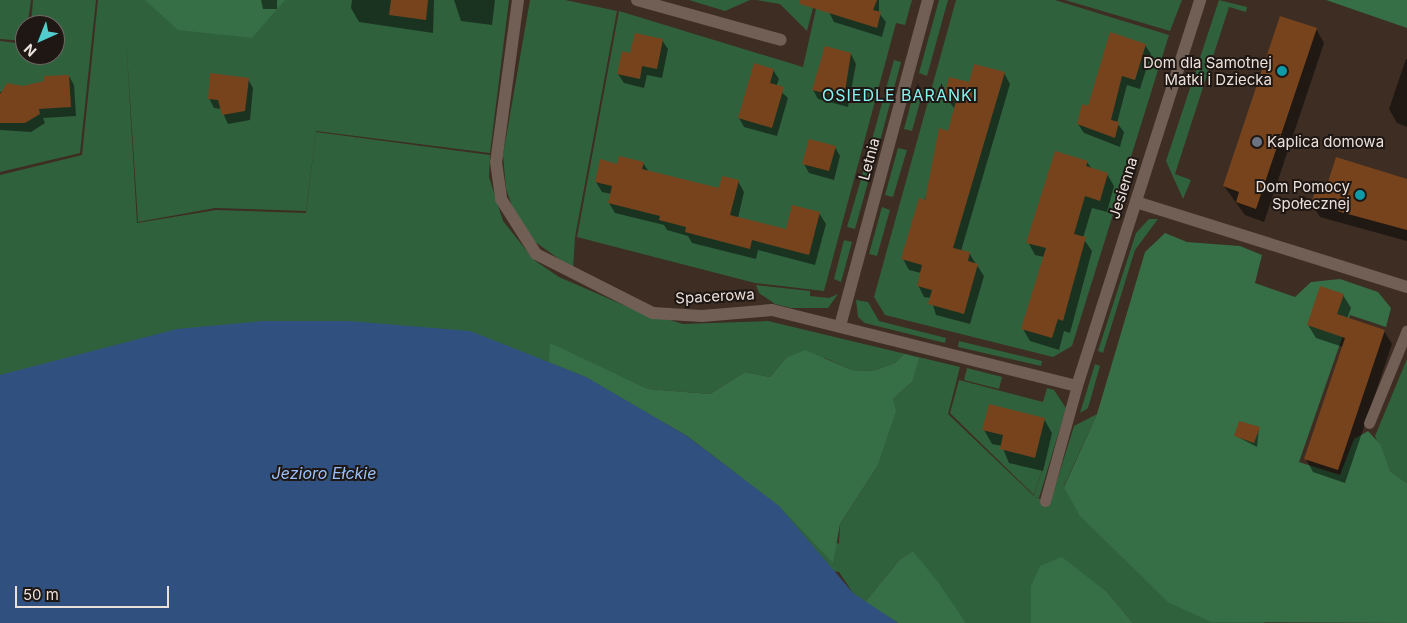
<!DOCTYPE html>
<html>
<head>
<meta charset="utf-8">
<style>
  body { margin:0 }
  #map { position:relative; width:1407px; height:623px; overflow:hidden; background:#3d2d23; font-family:Inter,sans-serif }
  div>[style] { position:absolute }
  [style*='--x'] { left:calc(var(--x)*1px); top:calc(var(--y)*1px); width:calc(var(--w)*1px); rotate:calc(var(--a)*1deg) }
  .green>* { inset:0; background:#30613d }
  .forest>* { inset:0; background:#366e45 }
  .water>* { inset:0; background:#305180 }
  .shadow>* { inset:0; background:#0007 }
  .building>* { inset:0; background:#77431d }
  .lane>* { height:11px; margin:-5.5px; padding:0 5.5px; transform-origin:5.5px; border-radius:5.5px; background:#715e54 }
  .street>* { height:12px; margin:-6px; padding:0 6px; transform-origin:6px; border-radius:6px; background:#715e54 }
  .dots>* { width:14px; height:14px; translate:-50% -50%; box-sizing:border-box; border:2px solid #1f1713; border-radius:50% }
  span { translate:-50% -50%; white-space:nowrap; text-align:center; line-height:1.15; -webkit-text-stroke:4px #1f1713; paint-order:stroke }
  .poi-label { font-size:15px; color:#ebe0da }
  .right { translate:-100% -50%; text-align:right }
  .left { translate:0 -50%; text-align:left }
  .street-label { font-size:15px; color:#ebe0da }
  .neighbourhood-label { font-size:16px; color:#87f2f2; letter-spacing:1px }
  .water-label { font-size:16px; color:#98c1fc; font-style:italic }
  .north { position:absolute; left:15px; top:15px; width:50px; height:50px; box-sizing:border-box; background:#1f1713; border:1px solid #716763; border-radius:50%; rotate:224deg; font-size:14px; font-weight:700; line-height:20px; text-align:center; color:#ebe0da }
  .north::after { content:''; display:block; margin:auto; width:18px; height:22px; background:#52cdcd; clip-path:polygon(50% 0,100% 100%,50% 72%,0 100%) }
  .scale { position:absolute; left:15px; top:586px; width:154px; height:22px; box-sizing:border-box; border:2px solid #ebe0da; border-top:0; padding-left:6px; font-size:15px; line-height:18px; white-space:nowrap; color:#ebe0da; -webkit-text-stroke:4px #1f1713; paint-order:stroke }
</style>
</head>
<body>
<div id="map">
  <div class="green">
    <i style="clip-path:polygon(0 0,31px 0,25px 41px,0 39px)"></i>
    <i style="clip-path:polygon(33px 0,96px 0,80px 153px,0 172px,0 41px,25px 44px,25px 55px,55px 55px,55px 25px,31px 25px)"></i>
    <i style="clip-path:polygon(evenodd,98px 0,509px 0,490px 153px,316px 131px,306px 211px,215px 208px,138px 222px,126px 38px,137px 223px,216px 210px,306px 213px,316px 132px,490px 155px,489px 177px,503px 221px,534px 260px,559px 277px,628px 307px,683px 324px,768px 321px,960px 367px,948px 414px,1034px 496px,1058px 422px,1034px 495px,950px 413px,959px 380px,1043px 402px,1047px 388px,1054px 390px,1066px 408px,1039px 498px,1035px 497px,1050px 503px,1074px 426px,1097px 414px,1064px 486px,1265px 623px,1133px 623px,1108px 593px,1031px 586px,1031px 623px,966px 623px,913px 551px,900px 559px,865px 602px,898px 623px,864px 602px,853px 593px,839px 572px,0 455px,0 175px,82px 155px,98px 0,550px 344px,648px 389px,710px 394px,745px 372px,770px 377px,786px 358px,825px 358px,852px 370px,873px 371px,895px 363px,904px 354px,912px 382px,893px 399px,877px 467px,840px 524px,839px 544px,550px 344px)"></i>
    <i style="clip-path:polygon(530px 0,565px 0,617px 11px,575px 237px,573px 269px,531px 239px,516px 217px,506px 189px,503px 155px)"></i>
    <i style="clip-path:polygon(689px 0,750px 0,725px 11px)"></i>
    <i style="clip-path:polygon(756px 0,815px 0,807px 31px,780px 4px)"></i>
    <i style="clip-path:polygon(818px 0,912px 0,905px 25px,896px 23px,824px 291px,755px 283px,577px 237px,619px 11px,803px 67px)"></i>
    <i style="clip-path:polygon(939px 0,948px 0,927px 76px,919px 73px)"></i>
    <i style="clip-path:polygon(956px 0,1055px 0,1169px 35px,1072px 346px,1053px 357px,885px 315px,874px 297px)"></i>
    <i style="clip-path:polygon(1065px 0,1182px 0,1170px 31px)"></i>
    <i style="clip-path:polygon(1219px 0,1247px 7px,1246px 12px,1229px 7px,1175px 174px,1191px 180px,1183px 199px,1166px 161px)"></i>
    <i style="clip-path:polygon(894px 60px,901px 62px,879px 145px,871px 143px)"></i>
    <i style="clip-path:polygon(915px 88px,923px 91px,912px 131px,904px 129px)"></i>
    <i style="clip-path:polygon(898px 148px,907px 150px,893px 197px,885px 195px)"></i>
    <i style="clip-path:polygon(868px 155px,875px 157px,855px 229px,847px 227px)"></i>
    <i style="clip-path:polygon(882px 207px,890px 210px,877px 256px,869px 254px)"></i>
    <i style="clip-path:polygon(1149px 219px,1158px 219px,1135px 250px,1103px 353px,1098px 351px,1136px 233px)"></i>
    <i style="clip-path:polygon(844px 240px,852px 242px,841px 282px,834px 279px)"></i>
    <i style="clip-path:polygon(756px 285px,810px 291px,810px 296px,829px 298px,838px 294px,828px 308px,791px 308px,775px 304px,759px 293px)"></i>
    <i style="clip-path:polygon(856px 300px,868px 302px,879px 321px,946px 338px,945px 343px,865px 323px,858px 317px)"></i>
    <i style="clip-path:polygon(959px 341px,1042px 361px,1041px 366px,958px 347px)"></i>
    <i style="clip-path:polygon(1407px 359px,1407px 483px,1390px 471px,1375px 436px)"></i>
    <i style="clip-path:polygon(1095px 364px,1100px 366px,1088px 408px,1080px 413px)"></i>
    <i style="clip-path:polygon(967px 368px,1002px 377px,999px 389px,964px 380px)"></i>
  </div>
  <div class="forest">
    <i style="clip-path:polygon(145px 0,285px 0,252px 38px,178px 30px)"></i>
    <i style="clip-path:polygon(1326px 0,1407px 0,1407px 28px)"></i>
    <i style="clip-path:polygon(1165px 233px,1187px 242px,1240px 246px,1262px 255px,1255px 283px,1295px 297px,1311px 282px,1340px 279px,1378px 292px,1391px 308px,1386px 327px,1350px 315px,1299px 462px,1340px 475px,1354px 439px,1368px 431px,1380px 444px,1390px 471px,1407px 483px,1407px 623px,1211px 622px,1168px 602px,1080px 516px,1064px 487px,1097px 414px,1145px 252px)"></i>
    <i style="clip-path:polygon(550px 343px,648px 389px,710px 394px,745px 372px,770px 377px,786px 358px,805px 350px,852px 370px,873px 371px,895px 363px,904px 354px,919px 358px,912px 382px,893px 399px,896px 411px,877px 467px,840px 524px,833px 563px,779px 506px,687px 436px,586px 377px,549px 362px)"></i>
    <i style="clip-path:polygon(913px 551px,938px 582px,966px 623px,898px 623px,865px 602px,900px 559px)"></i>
    <i style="clip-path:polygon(1062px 557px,1108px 593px,1133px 623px,1031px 623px,1031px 586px,1040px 566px)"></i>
  </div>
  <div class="water">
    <i style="clip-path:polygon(263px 321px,349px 321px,470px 331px,586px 377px,687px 436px,779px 506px,853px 593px,898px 623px,0 623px,0 375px,177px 329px)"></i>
  </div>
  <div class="shadow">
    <i style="clip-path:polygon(261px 0,277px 0,277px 9px,263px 9px)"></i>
    <i style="clip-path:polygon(352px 0,434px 0,433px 33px,359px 22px,351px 8px)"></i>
    <i style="clip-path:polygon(454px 0,495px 0,492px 25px,461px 21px)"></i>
    <i style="clip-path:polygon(833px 0,879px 0,879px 13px,886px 22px,882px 37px,834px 22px,829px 12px)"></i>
    <i style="clip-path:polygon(1316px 29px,1324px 43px,1264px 222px,1245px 215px,1224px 186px)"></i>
    <i style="clip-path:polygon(662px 40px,668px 49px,662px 78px,647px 75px,644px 88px,624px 83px,618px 74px,631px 55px)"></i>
    <i style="clip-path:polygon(1145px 45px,1151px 54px,1140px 89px,1127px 85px,1117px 123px,1124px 132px,1120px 147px,1084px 133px,1078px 124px,1089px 107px)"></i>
    <i style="clip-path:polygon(851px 54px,856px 64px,848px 107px,818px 99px,813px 90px)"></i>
    <i style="clip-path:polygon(1406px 59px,1407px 59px,1407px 127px,1397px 123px,1389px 109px)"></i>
    <i style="clip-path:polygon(773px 70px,779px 79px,776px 87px,788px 98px,777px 136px,744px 127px,739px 118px)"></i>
    <i style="clip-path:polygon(1004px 73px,1010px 84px,961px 251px,969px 253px,984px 276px,970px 324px,936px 315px,931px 298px,924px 297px,918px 285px,921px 273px,909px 270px,903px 259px,949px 132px,955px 109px,945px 97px)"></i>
    <i style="clip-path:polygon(69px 76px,74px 85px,76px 116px,43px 118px,45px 123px,31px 132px,0 130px,0 92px)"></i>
    <i style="clip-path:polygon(248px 79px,253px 88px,250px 120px,228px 124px,221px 109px,214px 108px,209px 98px)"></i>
    <i style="clip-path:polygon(835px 147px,840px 156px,834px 180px,809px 173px,804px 164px)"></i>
    <i style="clip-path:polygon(1087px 162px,1092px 169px,1107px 174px,1114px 186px,1107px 212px,1092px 208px,1083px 238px,1092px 251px,1070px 333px,1064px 331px,1059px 350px,1030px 341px,1023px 329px,1044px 257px,1035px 255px,1028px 242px)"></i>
    <i style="clip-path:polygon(643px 163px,649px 172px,720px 190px,738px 181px,744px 192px,738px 218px,787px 231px,819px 213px,826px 224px,815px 265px,758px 250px,756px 259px,692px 243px,688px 236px,667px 230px,664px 225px,615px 213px,609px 203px,611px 194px,602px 192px,596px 182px,618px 165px)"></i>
    <i style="clip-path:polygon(1407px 181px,1407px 241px,1320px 217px,1312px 204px,1328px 187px)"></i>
    <i style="clip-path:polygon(1343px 295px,1351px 308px,1347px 319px,1384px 331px,1392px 344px,1345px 483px,1313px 472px,1306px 459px,1343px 347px,1316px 338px,1308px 325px)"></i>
    <i style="clip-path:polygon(1044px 419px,1052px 433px,1043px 471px,1009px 463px,1002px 446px,992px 444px,984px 430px)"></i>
    <i style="clip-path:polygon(1259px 428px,1257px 447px,1236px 436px)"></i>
  </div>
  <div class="building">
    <i style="clip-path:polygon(391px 0,428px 0,426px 20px,389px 15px)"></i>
    <i style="clip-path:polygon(800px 0,877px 0,873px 10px,881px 12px,877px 28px,800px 4px)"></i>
    <i style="clip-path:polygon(1280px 16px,1317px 28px,1256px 209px,1236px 202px,1239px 192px,1223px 186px)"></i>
    <i style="clip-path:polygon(1110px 32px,1146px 44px,1135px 80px,1122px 76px,1111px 120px,1119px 122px,1115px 138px,1077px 124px,1082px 104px,1088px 106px)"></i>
    <i style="clip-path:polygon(635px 33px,663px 39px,657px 69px,642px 66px,640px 79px,617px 74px,622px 51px,630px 53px)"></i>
    <i style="clip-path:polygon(825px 46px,851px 53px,844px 98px,812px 90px)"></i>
    <i style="clip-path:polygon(754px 63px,774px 69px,770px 83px,784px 87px,772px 128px,738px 118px)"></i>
    <i style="clip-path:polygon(974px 64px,1005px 72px,953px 248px,970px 252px,968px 261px,978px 264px,964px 314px,928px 304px,932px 290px,917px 286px,922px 265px,901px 259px,919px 198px,925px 200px,939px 128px,948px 131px,956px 101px,944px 97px,949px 77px,969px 82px)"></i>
    <i style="clip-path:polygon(210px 73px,249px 78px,245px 111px,222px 115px,218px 100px,208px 99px)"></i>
    <i style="clip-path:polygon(69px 75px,71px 107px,39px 109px,40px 114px,25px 123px,0 123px,0 94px,7px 83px,23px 86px,44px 81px,44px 76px)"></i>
    <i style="clip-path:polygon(809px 139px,836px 146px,829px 171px,802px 164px)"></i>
    <i style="clip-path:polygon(1055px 151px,1088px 161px,1086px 166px,1108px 173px,1100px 201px,1085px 196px,1074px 234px,1086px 237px,1063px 321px,1058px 319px,1052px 338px,1021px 329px,1046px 248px,1026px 243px)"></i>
    <i style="clip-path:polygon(619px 156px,644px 162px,642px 169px,719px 188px,722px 176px,739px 180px,730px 215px,786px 229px,792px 205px,820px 212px,809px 255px,752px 240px,750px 249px,685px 232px,686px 227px,659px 220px,660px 216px,608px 203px,612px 186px,595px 182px,600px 159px,617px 164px)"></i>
    <i style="clip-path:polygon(1336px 157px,1407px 179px,1407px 230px,1311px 204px,1318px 182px,1327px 185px)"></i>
    <i style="clip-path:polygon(1320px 286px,1344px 294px,1337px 314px,1385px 330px,1338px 470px,1304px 459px,1345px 338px,1307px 325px)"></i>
    <i style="clip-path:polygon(989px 404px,1045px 418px,1035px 458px,1000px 449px,1003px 435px,982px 430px)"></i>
    <i style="clip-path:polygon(1239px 421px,1260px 427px,1254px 443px,1234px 436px)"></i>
  </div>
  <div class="lane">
    <i style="--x:1369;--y:423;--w:100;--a:-67.8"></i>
    <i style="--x:1045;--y:501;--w:119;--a:-74.5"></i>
  </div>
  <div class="street">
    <i style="--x:518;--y:0;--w:163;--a:97.7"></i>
    <i style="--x:496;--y:162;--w:37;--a:82"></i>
    <i style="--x:501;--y:199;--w:65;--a:57.5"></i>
    <i style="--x:536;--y:254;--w:131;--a:26.8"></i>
    <i style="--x:653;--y:313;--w:49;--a:3.5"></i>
    <i style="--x:702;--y:316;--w:70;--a:-4.9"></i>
    <i style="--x:772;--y:310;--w:314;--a:14"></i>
    <i style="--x:1077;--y:386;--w:405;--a:-72.3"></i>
    <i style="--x:637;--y:0;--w:149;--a:15.5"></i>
    <i style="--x:1136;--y:202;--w:284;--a:17.4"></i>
    <i style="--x:840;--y:326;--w:338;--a:-74.9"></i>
  </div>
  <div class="dots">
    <i style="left:1282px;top:71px;background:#0f9aa8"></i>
    <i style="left:1257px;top:142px;background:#6b7280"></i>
    <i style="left:1360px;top:195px;background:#0f9aa8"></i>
  </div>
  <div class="poi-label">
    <span class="right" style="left:1272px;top:71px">Dom dla Samotnej<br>Matki i Dziecka</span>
    <span class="left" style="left:1267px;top:142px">Kaplica domowa</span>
    <span class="right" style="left:1350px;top:195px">Dom Pomocy<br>Społecznej</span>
  </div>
  <div class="street-label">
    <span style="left:869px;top:159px;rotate:-75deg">Letnia</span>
    <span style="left:1123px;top:188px;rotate:-73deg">Jesienna</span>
    <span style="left:715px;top:296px;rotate:-3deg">Spacerowa</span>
  </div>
  <div class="neighbourhood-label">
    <span style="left:900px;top:95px">OSIEDLE BARANKI</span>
  </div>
  <div class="water-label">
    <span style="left:324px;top:473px">Jezioro Ełckie</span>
  </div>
  <div class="north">N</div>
  <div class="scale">50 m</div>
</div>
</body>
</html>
